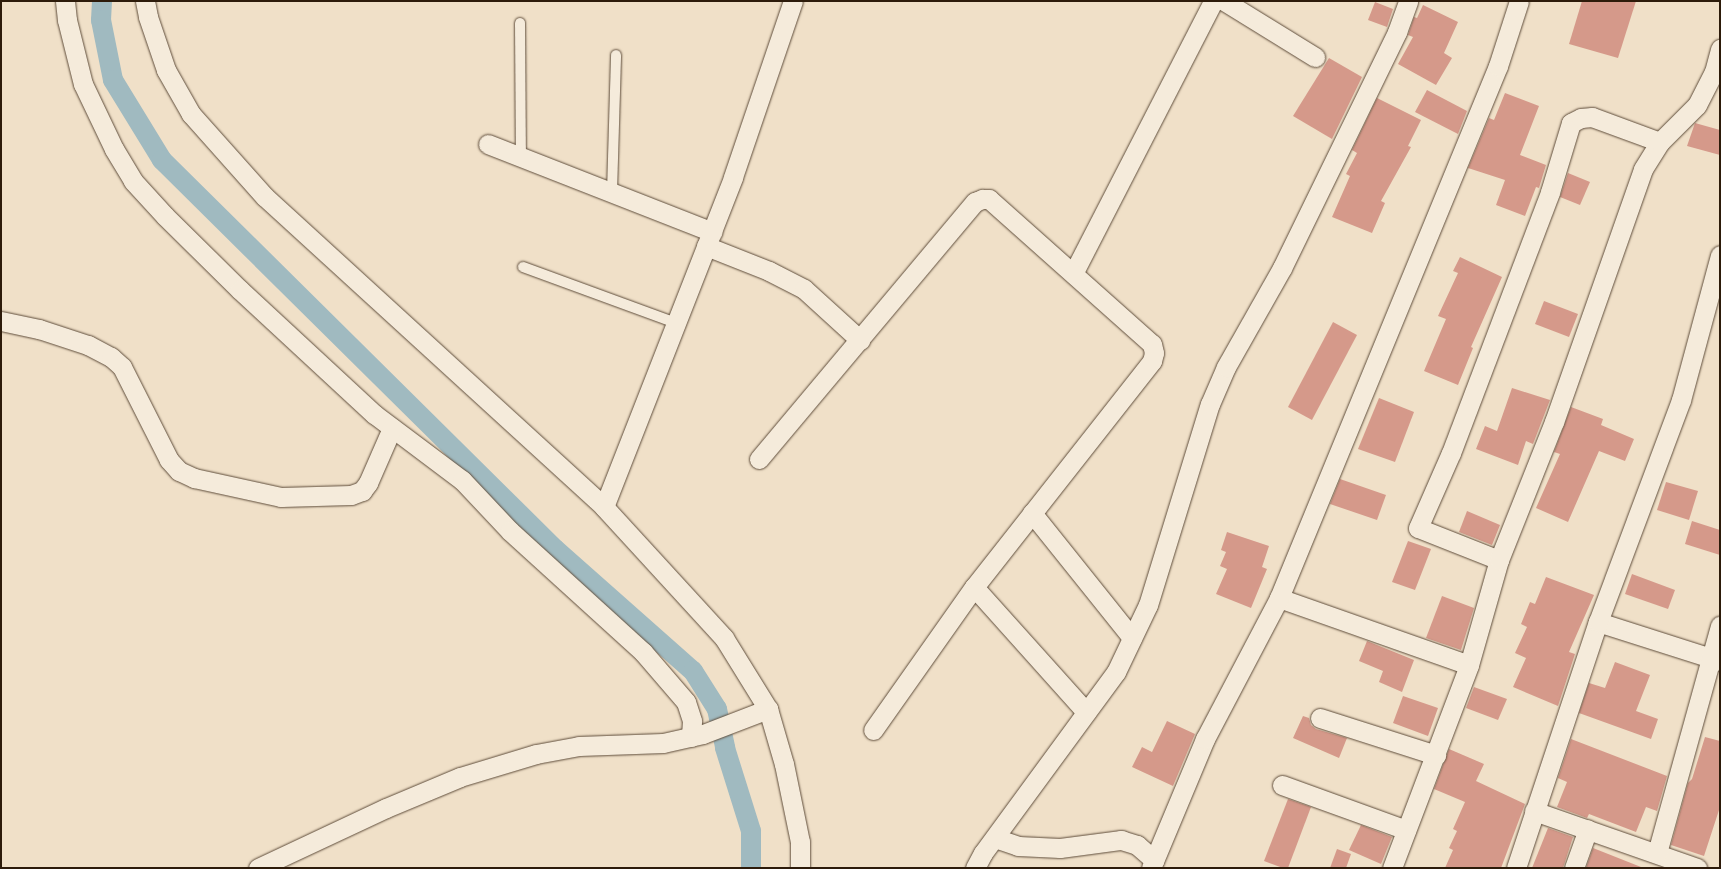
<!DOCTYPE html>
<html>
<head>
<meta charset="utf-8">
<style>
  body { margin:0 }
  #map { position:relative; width:1721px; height:869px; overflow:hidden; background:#f0e0c8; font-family:Cardo,serif }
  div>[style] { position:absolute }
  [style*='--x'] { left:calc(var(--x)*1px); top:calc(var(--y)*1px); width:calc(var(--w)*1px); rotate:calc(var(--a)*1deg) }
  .canal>* { height:20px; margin:-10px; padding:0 10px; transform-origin:10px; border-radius:10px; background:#a0bac0 }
  .building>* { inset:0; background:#d5998a }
  .roads { filter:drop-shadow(0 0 1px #5e4c3a) drop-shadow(0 0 1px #5e4c3a) }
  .lane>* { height:10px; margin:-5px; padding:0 5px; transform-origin:5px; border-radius:5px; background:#f5ebdb }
  .street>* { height:19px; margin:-9.5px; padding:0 9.5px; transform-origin:9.5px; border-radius:9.5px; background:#f5ebdb }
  span { translate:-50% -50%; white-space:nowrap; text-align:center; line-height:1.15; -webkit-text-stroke:4.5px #f5ebdb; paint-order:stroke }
  .frame { position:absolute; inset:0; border:2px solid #2d1b0a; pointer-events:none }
</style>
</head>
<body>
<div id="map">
  <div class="canal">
    <i style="--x:102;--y:1;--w:19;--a:93"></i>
    <i style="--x:101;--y:20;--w:61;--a:78.7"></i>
    <i style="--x:113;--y:80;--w:94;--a:58.5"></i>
    <i style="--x:162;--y:160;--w:553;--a:44.71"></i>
    <i style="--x:555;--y:549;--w:184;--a:41.5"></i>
    <i style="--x:693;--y:671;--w:45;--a:57.7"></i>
    <i style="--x:717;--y:709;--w:40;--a:78"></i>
    <i style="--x:725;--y:748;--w:87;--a:72.6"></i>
    <i style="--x:751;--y:831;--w:37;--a:90"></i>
  </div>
  <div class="building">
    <i style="clip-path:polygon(1582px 1px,1636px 1px,1618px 58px,1569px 44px)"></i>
    <i style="clip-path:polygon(1375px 2px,1393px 9px,1387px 27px,1368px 20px)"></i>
    <i style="clip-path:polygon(1423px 5px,1458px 22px,1444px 53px,1452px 58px,1436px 85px,1398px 64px,1413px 37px,1408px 35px,1414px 17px,1417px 18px)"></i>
    <i style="clip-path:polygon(1329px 58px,1362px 77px,1332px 139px,1293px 116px)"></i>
    <i style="clip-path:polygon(1427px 90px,1467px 111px,1458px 134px,1415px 112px)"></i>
    <i style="clip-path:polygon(1505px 93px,1539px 106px,1520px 155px,1546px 165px,1539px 188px,1536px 187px,1525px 216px,1496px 205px,1505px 180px,1468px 168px,1489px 118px,1494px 120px)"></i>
    <i style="clip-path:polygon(1377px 98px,1421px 120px,1408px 146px,1411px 147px,1381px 201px,1385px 203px,1372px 233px,1332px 217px,1350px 176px,1346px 174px,1357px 153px,1352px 150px)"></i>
    <i style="clip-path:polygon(1695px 123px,1720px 130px,1720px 155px,1687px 146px)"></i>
    <i style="clip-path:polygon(1568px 173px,1590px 182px,1580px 205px,1560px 197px)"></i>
    <i style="clip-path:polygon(1460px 257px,1502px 277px,1471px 347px,1473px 348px,1458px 385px,1424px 371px,1446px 319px,1438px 316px,1458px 273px,1453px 271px)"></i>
    <i style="clip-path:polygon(1544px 301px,1578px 314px,1569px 337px,1535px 324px)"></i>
    <i style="clip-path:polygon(1333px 322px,1357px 335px,1312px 420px,1288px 407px)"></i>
    <i style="clip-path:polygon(1512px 388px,1550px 400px,1533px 444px,1526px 441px,1518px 465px,1476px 449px,1485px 426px,1497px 431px)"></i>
    <i style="clip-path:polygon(1379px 398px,1414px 412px,1395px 462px,1358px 449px)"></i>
    <i style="clip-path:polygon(1571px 407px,1603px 419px,1601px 425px,1634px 439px,1625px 461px,1599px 451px,1568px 522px,1536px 508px,1560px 454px,1554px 452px)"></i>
    <i style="clip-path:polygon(1340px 479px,1386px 495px,1377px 520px,1330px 504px)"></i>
    <i style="clip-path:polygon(1666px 482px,1698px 491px,1689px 520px,1657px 510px)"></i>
    <i style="clip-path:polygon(1467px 511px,1500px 525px,1492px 545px,1459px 532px)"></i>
    <i style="clip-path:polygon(1692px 521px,1720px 530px,1720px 555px,1685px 544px)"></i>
    <i style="clip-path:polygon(1227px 532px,1269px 546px,1262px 567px,1267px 569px,1251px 608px,1216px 594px,1227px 569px,1220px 566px,1226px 552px,1221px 550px)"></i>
    <i style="clip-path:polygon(1408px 541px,1431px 549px,1415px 590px,1392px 582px)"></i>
    <i style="clip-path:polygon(1632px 574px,1675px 590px,1668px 609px,1625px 594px)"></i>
    <i style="clip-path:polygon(1546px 577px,1594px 595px,1569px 652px,1575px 654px,1558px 706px,1513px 687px,1526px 658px,1515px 653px,1527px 627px,1521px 624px,1530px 602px,1535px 604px)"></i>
    <i style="clip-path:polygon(1442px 596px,1474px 608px,1461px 650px,1426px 638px)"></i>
    <i style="clip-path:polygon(1367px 641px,1414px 660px,1402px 692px,1379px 682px,1383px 671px,1359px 661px)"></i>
    <i style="clip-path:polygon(1615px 662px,1650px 675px,1636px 711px,1658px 719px,1651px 739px,1579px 713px,1589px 683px,1605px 688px)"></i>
    <i style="clip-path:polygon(1474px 687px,1507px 699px,1498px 720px,1466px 708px)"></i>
    <i style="clip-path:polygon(1403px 696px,1438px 708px,1428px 736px,1393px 723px)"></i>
    <i style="clip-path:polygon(1303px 716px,1309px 718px,1311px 725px,1316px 729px,1347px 738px,1339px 758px,1293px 738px)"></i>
    <i style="clip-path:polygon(1167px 721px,1195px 734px,1173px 786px,1132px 767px,1142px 747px,1152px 752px)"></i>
    <i style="clip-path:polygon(1705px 737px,1720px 741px,1720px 807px,1704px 856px,1671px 845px,1688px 783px,1692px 779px)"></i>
    <i style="clip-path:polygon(1571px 739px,1667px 776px,1657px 811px,1646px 807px,1636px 832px,1589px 814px,1587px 818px,1557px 807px,1567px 782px,1558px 778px)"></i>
    <i style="clip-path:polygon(1449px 749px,1484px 764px,1476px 781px,1525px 804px,1501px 868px,1445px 868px,1453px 850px,1449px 848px,1457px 831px,1453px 829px,1465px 802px,1434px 789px)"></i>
    <i style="clip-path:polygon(1288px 799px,1311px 807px,1288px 868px,1283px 868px,1264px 861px)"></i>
    <i style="clip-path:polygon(1361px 825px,1392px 837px,1381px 864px,1349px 850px)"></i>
    <i style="clip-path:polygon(1548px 828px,1573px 837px,1563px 868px,1532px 868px)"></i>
    <i style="clip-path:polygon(1593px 848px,1641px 867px,1641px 868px,1586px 868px)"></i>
    <i style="clip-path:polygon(1337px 849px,1351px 854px,1346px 868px,1330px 868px)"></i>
  </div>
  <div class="roads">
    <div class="lane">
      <i style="--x:520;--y:23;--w:133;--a:89.6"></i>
      <i style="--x:612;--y:192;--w:137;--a:-88.3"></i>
      <i style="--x:523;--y:267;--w:163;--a:20.1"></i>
    </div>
    <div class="street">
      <i style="--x:65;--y:1;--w:19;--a:84"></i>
      <i style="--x:67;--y:20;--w:66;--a:76"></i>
      <i style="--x:83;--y:84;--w:72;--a:64.5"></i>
      <i style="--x:114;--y:149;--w:37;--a:59"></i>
      <i style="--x:133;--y:181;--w:47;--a:47.6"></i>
      <i style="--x:165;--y:216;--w:105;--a:44.6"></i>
      <i style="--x:240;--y:290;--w:183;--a:42.8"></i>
      <i style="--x:374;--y:414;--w:110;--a:36.9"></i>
      <i style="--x:462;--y:480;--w:70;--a:46.7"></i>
      <i style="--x:510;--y:531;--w:180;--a:42.3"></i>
      <i style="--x:643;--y:652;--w:66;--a:49.3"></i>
      <i style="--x:686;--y:702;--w:20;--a:72"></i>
      <i style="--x:692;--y:721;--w:16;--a:94"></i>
      <i style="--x:145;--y:1;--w:16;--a:79"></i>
      <i style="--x:148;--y:17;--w:56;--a:71.2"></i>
      <i style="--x:166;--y:70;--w:51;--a:60.4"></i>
      <i style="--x:191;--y:114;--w:111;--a:48.3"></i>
      <i style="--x:265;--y:197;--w:459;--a:42.4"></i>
      <i style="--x:604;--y:507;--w:178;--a:47.5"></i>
      <i style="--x:724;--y:638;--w:84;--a:58.2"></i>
      <i style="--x:768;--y:709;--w:57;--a:73.8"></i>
      <i style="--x:784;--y:764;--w:80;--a:78.4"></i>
      <i style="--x:800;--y:842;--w:26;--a:90"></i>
      <i style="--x:1224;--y:1;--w:107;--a:31.6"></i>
      <i style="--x:488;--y:144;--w:241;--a:21.4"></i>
      <i style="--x:706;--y:246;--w:68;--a:21.6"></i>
      <i style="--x:769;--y:271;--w:39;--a:27"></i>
      <i style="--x:804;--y:289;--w:76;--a:42.3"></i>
      <i style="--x:1074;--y:272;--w:305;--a:-62.8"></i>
      <i style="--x:1;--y:321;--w:39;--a:12"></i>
      <i style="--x:39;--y:329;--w:52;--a:18.1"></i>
      <i style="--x:88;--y:345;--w:26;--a:28"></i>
      <i style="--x:111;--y:357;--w:15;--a:42"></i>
      <i style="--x:122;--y:367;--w:104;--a:63.2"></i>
      <i style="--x:169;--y:460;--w:15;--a:48"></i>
      <i style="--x:179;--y:471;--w:17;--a:25"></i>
      <i style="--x:194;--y:478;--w:89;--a:12.3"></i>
      <i style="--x:281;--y:497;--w:70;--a:-1.6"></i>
      <i style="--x:351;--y:495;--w:12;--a:-20"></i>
      <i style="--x:362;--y:491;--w:10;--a:-53"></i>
      <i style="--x:368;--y:483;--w:60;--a:-66.4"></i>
      <i style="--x:759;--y:459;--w:336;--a:-50"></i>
      <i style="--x:975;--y:202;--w:8;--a:-23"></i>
      <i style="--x:982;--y:199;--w:7;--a:0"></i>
      <i style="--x:989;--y:199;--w:218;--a:41.7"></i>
      <i style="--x:1152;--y:344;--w:9;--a:77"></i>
      <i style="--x:1154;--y:353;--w:8;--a:104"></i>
      <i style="--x:1152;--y:361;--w:288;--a:128.2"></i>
      <i style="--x:974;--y:587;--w:175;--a:125.2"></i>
      <i style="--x:604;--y:507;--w:354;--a:-68.6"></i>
      <i style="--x:733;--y:177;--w:186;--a:-71.2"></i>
      <i style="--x:1032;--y:513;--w:160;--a:51.3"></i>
      <i style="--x:1499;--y:560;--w:87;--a:-158.4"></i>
      <i style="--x:1418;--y:528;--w:82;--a:-66.3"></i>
      <i style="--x:1451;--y:453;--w:279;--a:-69.2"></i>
      <i style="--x:1550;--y:192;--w:72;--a:-73.1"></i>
      <i style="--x:1571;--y:123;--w:11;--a:-27"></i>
      <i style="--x:1581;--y:118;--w:11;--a:-5"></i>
      <i style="--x:1592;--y:117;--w:72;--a:20.2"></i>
      <i style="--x:974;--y:587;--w:168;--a:48.1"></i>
      <i style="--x:1279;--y:598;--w:201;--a:19.4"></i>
      <i style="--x:1598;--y:622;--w:128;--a:17.7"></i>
      <i style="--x:1320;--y:718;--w:122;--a:17.7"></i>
      <i style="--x:1282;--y:785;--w:132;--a:19.9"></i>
      <i style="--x:1534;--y:811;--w:173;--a:19.3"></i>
      <i style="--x:995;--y:838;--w:24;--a:19"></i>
      <i style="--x:1018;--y:846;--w:42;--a:2.7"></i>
      <i style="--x:1060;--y:848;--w:62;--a:-7.5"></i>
      <i style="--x:1121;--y:840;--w:17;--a:17"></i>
      <i style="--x:1137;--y:845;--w:23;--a:41"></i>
      <i style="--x:1657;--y:853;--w:236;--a:-74.5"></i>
      <i style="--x:258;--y:868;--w:141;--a:-25.1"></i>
      <i style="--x:386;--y:808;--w:80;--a:-22.7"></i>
      <i style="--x:460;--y:777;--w:79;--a:-16.8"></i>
      <i style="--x:536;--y:754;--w:44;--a:-10.5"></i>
      <i style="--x:579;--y:746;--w:84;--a:-2"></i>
      <i style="--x:663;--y:743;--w:41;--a:-12.7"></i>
      <i style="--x:703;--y:734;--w:70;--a:-21"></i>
      <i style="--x:975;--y:868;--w:17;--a:-62"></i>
      <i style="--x:983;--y:853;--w:225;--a:-53.7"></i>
      <i style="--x:1116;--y:672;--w:74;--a:-64.5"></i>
      <i style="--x:1148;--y:605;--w:210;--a:-72.9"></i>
      <i style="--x:1210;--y:404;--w:40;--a:-66.6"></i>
      <i style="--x:1226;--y:367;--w:114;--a:-60.5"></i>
      <i style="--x:1282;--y:268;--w:263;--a:-64"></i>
      <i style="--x:1397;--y:32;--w:33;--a:-70"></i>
      <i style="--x:1151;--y:868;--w:140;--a:-67.3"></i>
      <i style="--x:1205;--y:739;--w:159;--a:-62.3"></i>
      <i style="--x:1279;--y:598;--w:575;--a:-67.63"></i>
      <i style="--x:1498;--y:66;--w:68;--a:-72.1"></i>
      <i style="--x:1392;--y:868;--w:217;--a:-69.2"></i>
      <i style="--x:1469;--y:665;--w:109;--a:-74.1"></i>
      <i style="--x:1499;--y:560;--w:149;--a:-68.3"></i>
      <i style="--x:1554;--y:422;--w:268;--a:-70.6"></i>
      <i style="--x:1643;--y:169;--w:32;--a:-58"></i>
      <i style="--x:1660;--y:142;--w:52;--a:-45"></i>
      <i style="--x:1697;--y:105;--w:37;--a:-63"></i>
      <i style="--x:1714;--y:72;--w:24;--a:-75"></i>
      <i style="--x:1516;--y:868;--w:259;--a:-71.6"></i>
      <i style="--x:1598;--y:622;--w:237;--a:-69.5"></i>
      <i style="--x:1681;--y:400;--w:150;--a:-74.9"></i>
      <i style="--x:1574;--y:868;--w:41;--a:-70.3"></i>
    </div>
  </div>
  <div class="frame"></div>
</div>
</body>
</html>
